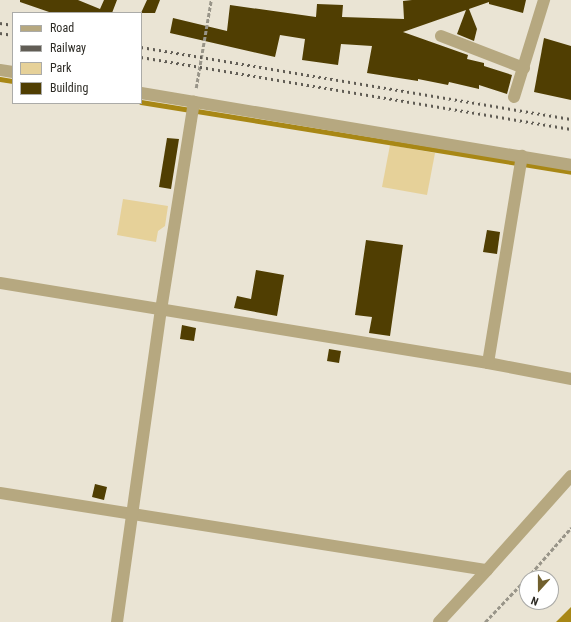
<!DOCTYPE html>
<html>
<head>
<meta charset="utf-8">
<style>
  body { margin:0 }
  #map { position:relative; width:571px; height:622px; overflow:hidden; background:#eae4d4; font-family:"Roboto Condensed",sans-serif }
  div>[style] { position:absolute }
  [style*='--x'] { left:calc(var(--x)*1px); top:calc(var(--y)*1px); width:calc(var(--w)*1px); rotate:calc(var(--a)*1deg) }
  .green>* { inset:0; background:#e6d199 }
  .water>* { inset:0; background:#a88715 }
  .stream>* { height:4.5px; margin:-2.25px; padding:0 2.25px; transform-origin:2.25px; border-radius:2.25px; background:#a88715 }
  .building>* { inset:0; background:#503e02 }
  .path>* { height:2.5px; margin-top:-1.25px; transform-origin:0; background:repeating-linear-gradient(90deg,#999589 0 4px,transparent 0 6px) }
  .minor>* { height:12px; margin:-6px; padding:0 6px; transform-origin:6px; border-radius:6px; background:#b6a880 }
  .rail>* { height:3px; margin-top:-1.5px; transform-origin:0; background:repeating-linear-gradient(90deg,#615d55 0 2px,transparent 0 6px) }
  span { translate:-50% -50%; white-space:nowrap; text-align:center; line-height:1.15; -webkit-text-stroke:4px #fff; paint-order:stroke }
  .legend { position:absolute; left:12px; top:12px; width:130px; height:92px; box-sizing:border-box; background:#fff; border:1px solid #ababa8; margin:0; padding:5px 7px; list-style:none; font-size:12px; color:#2e2c26 }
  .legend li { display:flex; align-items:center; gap:8px; height:20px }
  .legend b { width:20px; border:1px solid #ababa8 }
  .north { position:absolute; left:519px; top:570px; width:40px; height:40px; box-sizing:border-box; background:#fff; border:1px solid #ababa8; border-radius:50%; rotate:201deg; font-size:11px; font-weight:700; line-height:16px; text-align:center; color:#2e2c26 }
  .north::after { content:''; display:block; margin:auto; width:14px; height:18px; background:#71602e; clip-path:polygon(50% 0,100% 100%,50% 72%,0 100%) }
</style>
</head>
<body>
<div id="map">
  <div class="green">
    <i style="clip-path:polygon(390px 145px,435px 153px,427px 195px,382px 187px)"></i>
    <i style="clip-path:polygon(123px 199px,168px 206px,165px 226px,158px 231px,156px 242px,117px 235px)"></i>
  </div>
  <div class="water">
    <i style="clip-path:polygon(571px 607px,571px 622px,556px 622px)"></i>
  </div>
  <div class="stream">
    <i style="--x:0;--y:79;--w:13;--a:9"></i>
    <i style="--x:141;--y:102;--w:436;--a:9.2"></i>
  </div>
  <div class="building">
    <i style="clip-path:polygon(20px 0,78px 0,100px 9px,104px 0,117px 0,112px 13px,52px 13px,20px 2px)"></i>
    <i style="clip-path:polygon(147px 0,160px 0,155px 13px,141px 13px)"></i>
    <i style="clip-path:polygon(412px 0,526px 0,523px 13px,489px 4px,489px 2px,469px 9px,477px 29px,474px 41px,457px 34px,466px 10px,403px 32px,468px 55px,467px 59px,484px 63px,484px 66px,512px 75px,507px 94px,479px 85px,479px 89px,449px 82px,448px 85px,418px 79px,418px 81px,367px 73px,372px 46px,341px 44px,338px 65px,302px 60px,305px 39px,280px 35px,275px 57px,170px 33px,173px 18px,227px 31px,230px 5px,316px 17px,317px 4px,343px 5px,342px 17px,404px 19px,403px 1px)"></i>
    <i style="clip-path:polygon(544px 38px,571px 46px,571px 100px,534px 92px)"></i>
    <i style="clip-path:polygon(167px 138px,179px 139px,171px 189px,159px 187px)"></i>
    <i style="clip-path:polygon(487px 230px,500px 232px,497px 254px,483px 252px)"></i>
    <i style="clip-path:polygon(366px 240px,403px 245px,390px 336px,369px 333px,372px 317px,355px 315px)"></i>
    <i style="clip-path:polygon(256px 270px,284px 275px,277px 316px,234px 308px,237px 296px,251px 299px)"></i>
    <i style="clip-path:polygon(182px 325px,196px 328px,194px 341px,180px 339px)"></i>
    <i style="clip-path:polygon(329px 349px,341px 351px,339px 363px,327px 361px)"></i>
    <i style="clip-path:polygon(95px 484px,107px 487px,104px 500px,92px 497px)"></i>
  </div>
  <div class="path">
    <i style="--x:196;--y:88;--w:89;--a:-80.3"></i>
    <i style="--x:527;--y:578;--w:67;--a:-48.7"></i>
    <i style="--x:485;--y:622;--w:61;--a:-46.3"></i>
  </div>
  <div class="minor">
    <i style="--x:441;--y:36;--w:89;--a:21.1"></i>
    <i style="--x:0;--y:70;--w:13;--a:9"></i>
    <i style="--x:141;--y:93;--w:436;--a:9.5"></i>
    <i style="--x:514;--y:97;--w:102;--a:-72.8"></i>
    <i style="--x:0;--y:283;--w:495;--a:9.3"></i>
    <i style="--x:488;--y:363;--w:85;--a:10.9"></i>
    <i style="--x:488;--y:363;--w:210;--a:-80.7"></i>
    <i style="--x:0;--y:493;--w:493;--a:9"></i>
    <i style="--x:117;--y:622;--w:315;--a:-82"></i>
    <i style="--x:161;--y:310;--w:211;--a:-81"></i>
    <i style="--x:439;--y:622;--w:71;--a:-47.3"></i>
    <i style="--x:487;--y:570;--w:126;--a:-48.2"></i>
  </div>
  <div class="rail">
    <i style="--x:0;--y:23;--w:13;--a:9"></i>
    <i style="--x:0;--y:33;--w:13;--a:9"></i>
    <i style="--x:141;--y:47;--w:436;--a:9.5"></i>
    <i style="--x:141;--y:57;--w:436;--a:9.5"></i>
  </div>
  <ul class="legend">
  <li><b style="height:5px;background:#b6a880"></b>Road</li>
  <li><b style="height:5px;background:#615d55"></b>Railway</li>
  <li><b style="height:11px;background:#e6d199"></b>Park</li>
  <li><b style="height:11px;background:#503e02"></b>Building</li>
  </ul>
  <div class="north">N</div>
</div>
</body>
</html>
